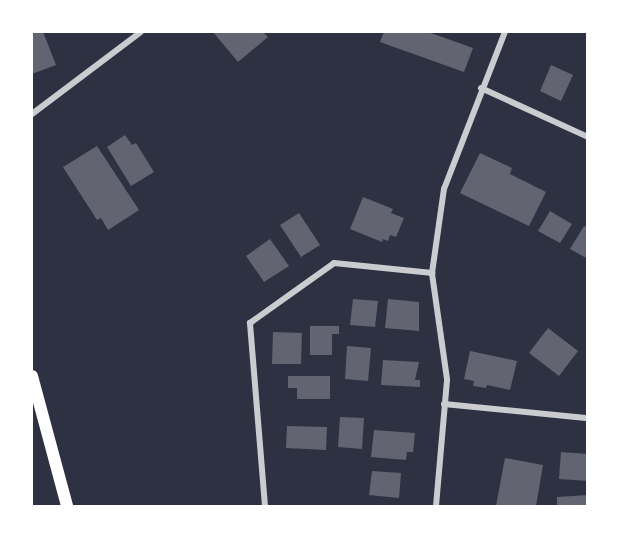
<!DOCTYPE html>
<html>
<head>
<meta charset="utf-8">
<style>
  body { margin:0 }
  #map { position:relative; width:619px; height:538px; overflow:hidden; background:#2d3142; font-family:Raleway,sans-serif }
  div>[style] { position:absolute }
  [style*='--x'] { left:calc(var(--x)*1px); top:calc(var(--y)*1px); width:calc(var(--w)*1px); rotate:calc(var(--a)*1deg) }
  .building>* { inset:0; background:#626471 }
  .minor>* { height:6px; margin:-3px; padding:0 3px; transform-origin:3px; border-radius:3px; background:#caccd0 }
  .secondary>* { height:12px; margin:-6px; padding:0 6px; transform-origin:6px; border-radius:6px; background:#fff }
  span { translate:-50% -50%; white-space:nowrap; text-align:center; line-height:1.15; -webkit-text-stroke:4.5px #fff; paint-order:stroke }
  .frame { position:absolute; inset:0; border:33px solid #fff; pointer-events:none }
</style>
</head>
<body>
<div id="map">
  <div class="building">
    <i style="clip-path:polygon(32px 32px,43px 32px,56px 65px,32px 74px)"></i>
    <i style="clip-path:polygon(213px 32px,263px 32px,268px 37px,238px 62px)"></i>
    <i style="clip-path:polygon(384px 32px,428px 32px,473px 48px,464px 72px,380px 42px)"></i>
    <i style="clip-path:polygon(551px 65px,573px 75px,561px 101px,540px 91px)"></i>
    <i style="clip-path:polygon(125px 135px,132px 145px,136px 143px,154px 172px,131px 186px,107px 147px)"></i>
    <i style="clip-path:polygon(97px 146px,139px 210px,108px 230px,101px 218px,97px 220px,63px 167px)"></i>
    <i style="clip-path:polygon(480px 153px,512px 168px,510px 174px,546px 192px,529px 226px,460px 193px)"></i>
    <i style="clip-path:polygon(363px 197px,393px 209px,391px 213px,404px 218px,396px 237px,390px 235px,388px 241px,383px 239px,382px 242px,350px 229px)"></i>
    <i style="clip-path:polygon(550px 211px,572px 224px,560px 243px,538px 231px)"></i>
    <i style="clip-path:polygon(299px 213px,320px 245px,301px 257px,280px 225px)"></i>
    <i style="clip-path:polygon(584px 226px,588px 228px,588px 259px,570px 249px)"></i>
    <i style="clip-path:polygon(270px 239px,289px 266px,264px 282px,246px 256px)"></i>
    <i style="clip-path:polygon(353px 299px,378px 301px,375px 327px,350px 325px)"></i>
    <i style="clip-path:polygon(388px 299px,419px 302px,419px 331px,385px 328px)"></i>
    <i style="clip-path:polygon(310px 326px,339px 326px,339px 334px,332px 334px,332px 355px,310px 355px)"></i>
    <i style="clip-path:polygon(548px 328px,578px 351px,559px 376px,529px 353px)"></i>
    <i style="clip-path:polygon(273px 332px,302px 333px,301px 364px,272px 364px)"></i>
    <i style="clip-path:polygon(347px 346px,371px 348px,368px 381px,345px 379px)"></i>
    <i style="clip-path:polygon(470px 351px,517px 361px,510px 390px,487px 385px,486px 388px,473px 386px,474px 381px,464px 379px)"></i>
    <i style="clip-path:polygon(383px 360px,419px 362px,415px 380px,420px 380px,420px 387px,381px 385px)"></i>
    <i style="clip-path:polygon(288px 376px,330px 376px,330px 399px,297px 399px,297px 388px,288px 388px)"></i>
    <i style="clip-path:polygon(340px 417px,364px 418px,362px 449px,338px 447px)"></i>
    <i style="clip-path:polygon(287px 426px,327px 427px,326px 450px,286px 448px)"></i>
    <i style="clip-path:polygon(374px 430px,415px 433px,413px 452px,407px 452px,406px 460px,371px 457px)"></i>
    <i style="clip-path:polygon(561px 452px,588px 454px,588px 481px,559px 479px)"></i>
    <i style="clip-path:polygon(505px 458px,543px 465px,536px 506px,496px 506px)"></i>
    <i style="clip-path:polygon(372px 471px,401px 473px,399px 498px,369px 495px)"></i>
    <i style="clip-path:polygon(588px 495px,588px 506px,557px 506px,557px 497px)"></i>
  </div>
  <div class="minor">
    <i style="--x:481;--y:88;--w:118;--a:24.6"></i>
    <i style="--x:32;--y:114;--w:136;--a:-37"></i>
    <i style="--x:444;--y:404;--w:145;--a:5.6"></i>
    <i style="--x:265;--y:506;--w:184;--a:-94.7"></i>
    <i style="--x:250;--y:323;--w:103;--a:-35.5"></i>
    <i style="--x:334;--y:263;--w:99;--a:5.8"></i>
    <i style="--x:436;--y:506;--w:127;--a:-85"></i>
    <i style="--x:447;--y:379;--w:107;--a:-98.1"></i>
    <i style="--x:432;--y:273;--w:85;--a:-81.9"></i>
    <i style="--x:444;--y:189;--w:168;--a:-68.8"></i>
  </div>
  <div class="secondary">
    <i style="--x:32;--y:376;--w:135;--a:74.9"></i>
  </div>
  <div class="frame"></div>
</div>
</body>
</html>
